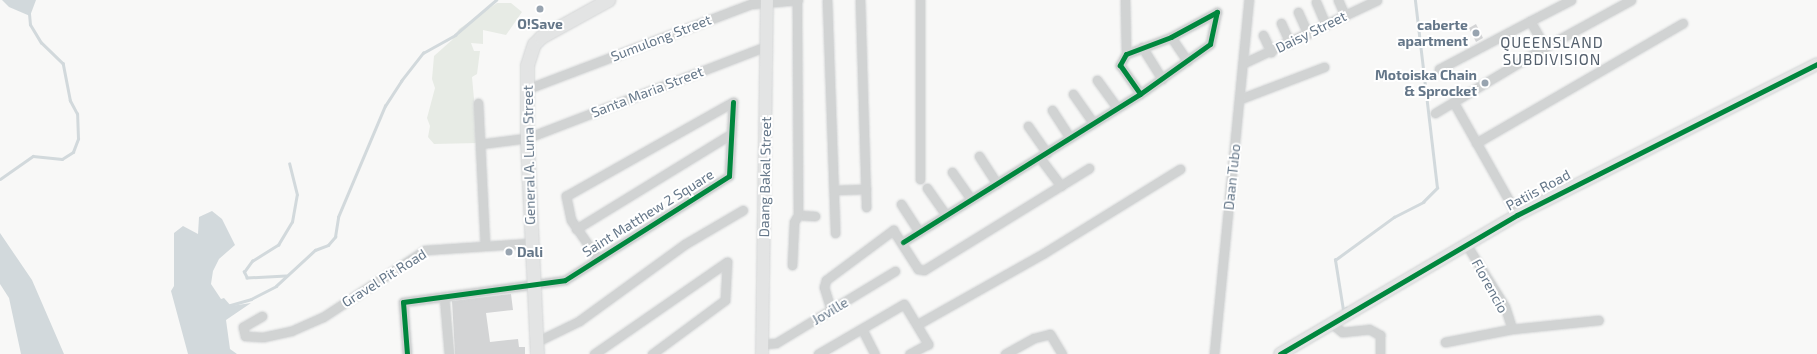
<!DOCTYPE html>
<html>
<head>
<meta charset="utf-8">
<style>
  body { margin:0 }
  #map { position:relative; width:1817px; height:354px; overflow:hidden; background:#f8f8f7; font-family:"Exo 2",sans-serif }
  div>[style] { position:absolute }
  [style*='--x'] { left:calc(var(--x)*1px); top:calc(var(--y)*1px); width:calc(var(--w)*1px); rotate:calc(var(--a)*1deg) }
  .green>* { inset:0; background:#e7ebe5 }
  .water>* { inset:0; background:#d2d9dc }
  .stream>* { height:2.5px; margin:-1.25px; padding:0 1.25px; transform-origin:1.25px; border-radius:1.25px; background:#d2d9dc }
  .building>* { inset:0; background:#d3d4d5 }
  .roads { filter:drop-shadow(0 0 1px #d3d5d6) drop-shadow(0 0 1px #d3d5d6) }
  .street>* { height:9px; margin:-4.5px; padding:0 4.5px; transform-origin:4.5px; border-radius:4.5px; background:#d1d3d3 }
  .secondary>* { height:12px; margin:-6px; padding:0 6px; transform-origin:6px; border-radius:6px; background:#e3e4e4 }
  .primary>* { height:13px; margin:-6.5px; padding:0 6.5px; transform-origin:6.5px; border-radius:6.5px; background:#e3e4e4 }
  .cycleway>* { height:5px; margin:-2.5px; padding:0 2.5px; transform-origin:2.5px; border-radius:2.5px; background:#00873e }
  .dots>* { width:11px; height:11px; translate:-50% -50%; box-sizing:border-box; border:2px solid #fff; border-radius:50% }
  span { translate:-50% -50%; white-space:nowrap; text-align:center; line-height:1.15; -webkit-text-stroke:4px #fff; paint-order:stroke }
  .poi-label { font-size:14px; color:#657789; font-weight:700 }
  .right { translate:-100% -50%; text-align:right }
  .left { translate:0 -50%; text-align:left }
  .street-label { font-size:14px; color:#657789 }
  .neighbourhood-label { font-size:15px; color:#54606d; letter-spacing:1px }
</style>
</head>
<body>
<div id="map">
  <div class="green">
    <i style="clip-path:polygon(497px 3px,511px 3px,522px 12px,506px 35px,483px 30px,483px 44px,471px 43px,474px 51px,480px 51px,477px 74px,472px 77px,478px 143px,434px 144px,428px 137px,430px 126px,427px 118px,435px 88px,432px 79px,434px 56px,452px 40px,459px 29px)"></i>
  </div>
  <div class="water">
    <i style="clip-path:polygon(2px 0,36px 0,30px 16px,9px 7px)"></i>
    <i style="clip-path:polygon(212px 211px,222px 219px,235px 245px,219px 259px,213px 271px,211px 284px,221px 299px,224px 298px,231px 306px,251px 303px,226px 320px,230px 349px,237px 354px,188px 354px,171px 291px,174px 286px,174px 233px,183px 226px,198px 234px,199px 217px)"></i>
    <i style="clip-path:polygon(0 233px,32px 280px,64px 354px,21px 354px,9px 298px,0 284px)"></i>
  </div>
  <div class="stream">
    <i style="--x:0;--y:179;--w:40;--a:-34.9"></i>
    <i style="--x:33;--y:156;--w:29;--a:6"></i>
    <i style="--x:62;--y:159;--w:13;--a:-32"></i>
    <i style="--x:73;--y:152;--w:14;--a:-69"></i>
    <i style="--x:78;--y:139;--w:25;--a:-92"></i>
    <i style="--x:77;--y:114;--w:15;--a:-118"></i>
    <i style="--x:70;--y:101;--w:38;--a:-101"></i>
    <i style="--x:63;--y:64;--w:30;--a:-136"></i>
    <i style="--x:41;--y:43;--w:21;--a:-121"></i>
    <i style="--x:30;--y:25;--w:12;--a:-95"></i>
    <i style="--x:286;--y:276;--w:39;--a:177"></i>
    <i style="--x:247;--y:278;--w:7;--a:-117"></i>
    <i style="--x:244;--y:272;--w:14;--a:-54"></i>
    <i style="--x:252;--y:261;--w:31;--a:-32"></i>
    <i style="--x:278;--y:245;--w:27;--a:-59"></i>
    <i style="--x:292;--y:222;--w:27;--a:-80"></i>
    <i style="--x:297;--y:195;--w:32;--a:-104"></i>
    <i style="--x:227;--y:306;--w:25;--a:-16"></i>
    <i style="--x:251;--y:299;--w:28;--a:-27"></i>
    <i style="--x:276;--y:286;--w:53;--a:-42.7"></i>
    <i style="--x:315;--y:250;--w:14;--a:-21"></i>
    <i style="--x:328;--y:245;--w:11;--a:-49"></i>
    <i style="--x:335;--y:237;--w:20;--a:-81"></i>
    <i style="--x:338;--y:217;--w:121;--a:-67.1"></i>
    <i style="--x:385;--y:106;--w:30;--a:-57"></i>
    <i style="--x:401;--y:81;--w:36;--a:-52"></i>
    <i style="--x:423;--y:53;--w:37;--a:-29"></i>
    <i style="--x:455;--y:35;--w:54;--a:-40.5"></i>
    <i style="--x:1347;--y:308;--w:4;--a:153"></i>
    <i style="--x:1343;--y:310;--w:51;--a:-99.1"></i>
    <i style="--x:1335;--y:260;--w:73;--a:-36.1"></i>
    <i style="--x:1394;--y:217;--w:33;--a:-27"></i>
    <i style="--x:1423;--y:202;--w:20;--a:-45"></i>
    <i style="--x:1437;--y:188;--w:189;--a:-96.7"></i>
  </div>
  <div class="building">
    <i style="clip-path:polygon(1476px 24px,1483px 38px,1476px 42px,1469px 28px)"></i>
    <i style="clip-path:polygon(511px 294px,513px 310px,486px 313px,490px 342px,518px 339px,519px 347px,525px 347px,525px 354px,455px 354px,452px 301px)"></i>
  </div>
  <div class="roads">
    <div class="street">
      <i style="--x:827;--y:0;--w:233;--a:88"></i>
      <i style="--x:860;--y:0;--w:207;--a:88.3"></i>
      <i style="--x:1125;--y:0;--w:54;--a:88.9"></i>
      <i style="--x:1338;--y:0;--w:17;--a:66"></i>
      <i style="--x:1316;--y:2;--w:25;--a:67"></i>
      <i style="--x:1298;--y:12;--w:24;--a:66"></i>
      <i style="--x:1281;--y:23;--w:22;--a:66"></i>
      <i style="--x:1263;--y:35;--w:19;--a:65"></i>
      <i style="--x:1171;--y:37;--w:29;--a:56"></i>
      <i style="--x:1142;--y:47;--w:38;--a:58"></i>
      <i style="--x:1545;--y:47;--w:30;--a:-120"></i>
      <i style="--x:1530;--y:21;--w:46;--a:-27.1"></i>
      <i style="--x:1244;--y:63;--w:147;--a:-25.3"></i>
      <i style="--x:1439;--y:69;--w:103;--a:-27.8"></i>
      <i style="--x:1097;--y:80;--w:34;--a:54"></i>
      <i style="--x:527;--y:89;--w:240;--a:-20.8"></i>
      <i style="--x:751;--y:4;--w:47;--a:-4.9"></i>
      <i style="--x:1073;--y:94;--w:35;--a:55"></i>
      <i style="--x:1240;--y:99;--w:90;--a:-20.9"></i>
      <i style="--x:478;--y:103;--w:141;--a:87.2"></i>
      <i style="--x:1454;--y:103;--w:129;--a:60.6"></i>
      <i style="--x:1052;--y:110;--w:33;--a:57"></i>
      <i style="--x:1435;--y:113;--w:128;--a:-31"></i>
      <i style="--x:1545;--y:47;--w:98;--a:-28.7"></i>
      <i style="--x:1028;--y:126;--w:33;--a:55"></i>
      <i style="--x:1476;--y:143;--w:239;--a:-30.1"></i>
      <i style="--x:480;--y:144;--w:47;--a:-7.3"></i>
      <i style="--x:527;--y:138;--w:257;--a:-21"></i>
      <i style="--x:979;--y:156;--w:33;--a:57"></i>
      <i style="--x:1040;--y:158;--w:35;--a:53"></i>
      <i style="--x:952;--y:172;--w:33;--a:55"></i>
      <i style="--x:920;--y:179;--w:179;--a:-90"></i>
      <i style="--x:927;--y:188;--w:33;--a:55"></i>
      <i style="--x:834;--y:190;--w:32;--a:-2"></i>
      <i style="--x:901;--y:204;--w:33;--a:57"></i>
      <i style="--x:798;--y:215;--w:17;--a:3"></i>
      <i style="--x:576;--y:229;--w:182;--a:-31.5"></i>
      <i style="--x:903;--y:242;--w:279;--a:-32"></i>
      <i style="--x:1140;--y:94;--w:86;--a:-35.5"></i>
      <i style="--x:1210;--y:44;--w:33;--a:-78"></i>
      <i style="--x:1217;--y:12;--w:52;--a:151.5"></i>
      <i style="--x:1171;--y:37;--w:48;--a:159.3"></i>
      <i style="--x:1126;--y:54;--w:13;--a:119"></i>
      <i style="--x:1120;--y:65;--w:35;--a:55"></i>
      <i style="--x:1466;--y:244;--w:74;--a:58.2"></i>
      <i style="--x:1505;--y:307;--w:23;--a:72"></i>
      <i style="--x:598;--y:259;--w:47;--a:-124.7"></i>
      <i style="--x:571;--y:220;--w:25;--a:-102"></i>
      <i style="--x:566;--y:196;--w:192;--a:-29.4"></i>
      <i style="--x:792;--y:265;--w:43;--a:-87.3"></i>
      <i style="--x:794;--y:222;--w:8;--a:-60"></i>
      <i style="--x:798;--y:215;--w:215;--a:-90.3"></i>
      <i style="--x:444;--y:297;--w:57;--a:85"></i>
      <i style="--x:831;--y:310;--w:24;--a:-107"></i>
      <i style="--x:824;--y:287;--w:7;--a:-74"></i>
      <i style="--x:826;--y:280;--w:84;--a:-36.7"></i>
      <i style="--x:893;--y:230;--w:46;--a:57.3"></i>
      <i style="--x:918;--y:269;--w:6;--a:9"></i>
      <i style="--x:924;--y:270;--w:194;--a:-31.7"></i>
      <i style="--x:262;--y:316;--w:22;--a:150"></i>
      <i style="--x:243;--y:327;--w:9;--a:77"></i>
      <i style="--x:245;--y:336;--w:18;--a:3"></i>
      <i style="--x:263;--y:337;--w:29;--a:-12"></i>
      <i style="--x:291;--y:331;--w:35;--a:-24"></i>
      <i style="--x:323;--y:317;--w:122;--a:-33.3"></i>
      <i style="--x:425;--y:250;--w:106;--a:-3.8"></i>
      <i style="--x:1331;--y:323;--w:14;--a:39"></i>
      <i style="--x:1342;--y:332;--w:27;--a:-6"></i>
      <i style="--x:1369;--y:329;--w:13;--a:29"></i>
      <i style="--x:1380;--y:335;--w:19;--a:90"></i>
      <i style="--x:918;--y:324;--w:145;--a:-29.4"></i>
      <i style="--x:1044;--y:253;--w:160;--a:-31.7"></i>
      <i style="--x:862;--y:329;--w:28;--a:63"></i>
      <i style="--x:536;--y:342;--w:48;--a:-26"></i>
      <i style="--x:579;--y:321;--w:131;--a:-36"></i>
      <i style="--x:685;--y:244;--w:67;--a:-30.4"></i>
      <i style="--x:1445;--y:342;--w:68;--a:-11"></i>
      <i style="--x:1512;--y:329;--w:87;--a:-5.9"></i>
      <i style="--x:763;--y:344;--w:13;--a:-4"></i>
      <i style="--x:776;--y:343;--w:139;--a:-31.2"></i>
      <i style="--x:407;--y:354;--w:52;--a:-94.4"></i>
      <i style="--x:403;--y:302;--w:163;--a:-7.7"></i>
      <i style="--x:565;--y:280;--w:194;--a:-32.4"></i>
      <i style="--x:729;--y:176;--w:74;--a:-86.9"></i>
      <i style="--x:594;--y:354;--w:162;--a:-34.7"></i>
      <i style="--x:652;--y:354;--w:91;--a:-36.5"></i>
      <i style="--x:725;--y:300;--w:38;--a:-87"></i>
      <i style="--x:818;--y:354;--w:99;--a:-30.2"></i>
      <i style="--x:904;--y:304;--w:47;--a:59"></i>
      <i style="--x:928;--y:344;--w:21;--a:152"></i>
      <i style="--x:1005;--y:354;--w:33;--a:-29"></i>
      <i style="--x:1034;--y:338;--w:16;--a:-14"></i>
      <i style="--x:1050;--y:334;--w:23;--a:59"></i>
      <i style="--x:1214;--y:354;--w:356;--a:-84.4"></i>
    </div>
    <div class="secondary">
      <i style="--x:762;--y:354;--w:354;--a:-89.2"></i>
      <i style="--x:1280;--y:354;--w:275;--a:-30.4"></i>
      <i style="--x:1517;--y:215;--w:336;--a:-26.7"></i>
    </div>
    <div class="primary">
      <i style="--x:537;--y:354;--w:216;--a:-92.7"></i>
      <i style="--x:527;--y:138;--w:73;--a:-90"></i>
      <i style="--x:527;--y:65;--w:22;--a:-72"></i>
      <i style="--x:534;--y:44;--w:10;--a:-45"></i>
      <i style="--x:541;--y:37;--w:77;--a:-28.9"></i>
    </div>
  </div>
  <div class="cycleway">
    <i style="--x:903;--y:242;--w:279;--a:-32"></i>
    <i style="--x:1140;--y:94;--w:86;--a:-35.5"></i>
    <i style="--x:1210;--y:44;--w:33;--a:-78"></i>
    <i style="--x:1217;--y:12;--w:52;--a:151.5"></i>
    <i style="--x:1171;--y:37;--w:48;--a:159.3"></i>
    <i style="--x:1126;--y:54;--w:13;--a:119"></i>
    <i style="--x:1120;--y:65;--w:35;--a:55"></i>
    <i style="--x:407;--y:354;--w:52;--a:-94.4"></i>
    <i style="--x:403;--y:302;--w:163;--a:-7.7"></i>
    <i style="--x:565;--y:280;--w:194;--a:-32.4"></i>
    <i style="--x:729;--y:176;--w:74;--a:-86.9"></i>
    <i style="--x:1280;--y:354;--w:275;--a:-30.4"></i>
    <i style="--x:1517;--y:215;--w:336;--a:-26.7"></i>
  </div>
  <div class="dots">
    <i style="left:540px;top:9px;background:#98a4b0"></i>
    <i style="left:1476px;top:33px;background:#98a4b0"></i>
    <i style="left:1485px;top:83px;background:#98a4b0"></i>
    <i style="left:509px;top:252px;background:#98a4b0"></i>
  </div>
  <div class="poi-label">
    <span style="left:540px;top:24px">O!Save</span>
    <span class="right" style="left:1468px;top:33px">caberte<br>apartment</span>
    <span class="right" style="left:1477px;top:83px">Motoiska Chain<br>&amp; Sprocket</span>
    <span class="left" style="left:517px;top:252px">Dali</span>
  </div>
  <div class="street-label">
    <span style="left:1311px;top:32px;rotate:-26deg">Daisy Street</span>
    <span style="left:661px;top:38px;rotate:-21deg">Sumulong Street</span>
    <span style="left:647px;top:92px;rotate:-21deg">Santa Maria Street</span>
    <span style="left:529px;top:155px;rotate:-91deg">General A. Luna Street</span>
    <span style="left:765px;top:177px;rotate:-89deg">Daang Bakal Street</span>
    <span style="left:1232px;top:177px;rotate:-84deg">Daan Tubo</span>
    <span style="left:1538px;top:190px;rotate:-28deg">Patiis Road</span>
    <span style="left:648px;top:213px;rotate:-32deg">Saint Matthew 2 Square</span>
    <span style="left:384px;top:278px;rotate:-32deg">Gravel Pit Road</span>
    <span style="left:1490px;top:286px;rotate:61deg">Florencio</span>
    <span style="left:830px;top:311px;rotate:-31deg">Joville</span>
  </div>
  <div class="neighbourhood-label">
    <span style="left:1552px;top:51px">QUEENSLAND<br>SUBDIVISION</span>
  </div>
</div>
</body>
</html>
